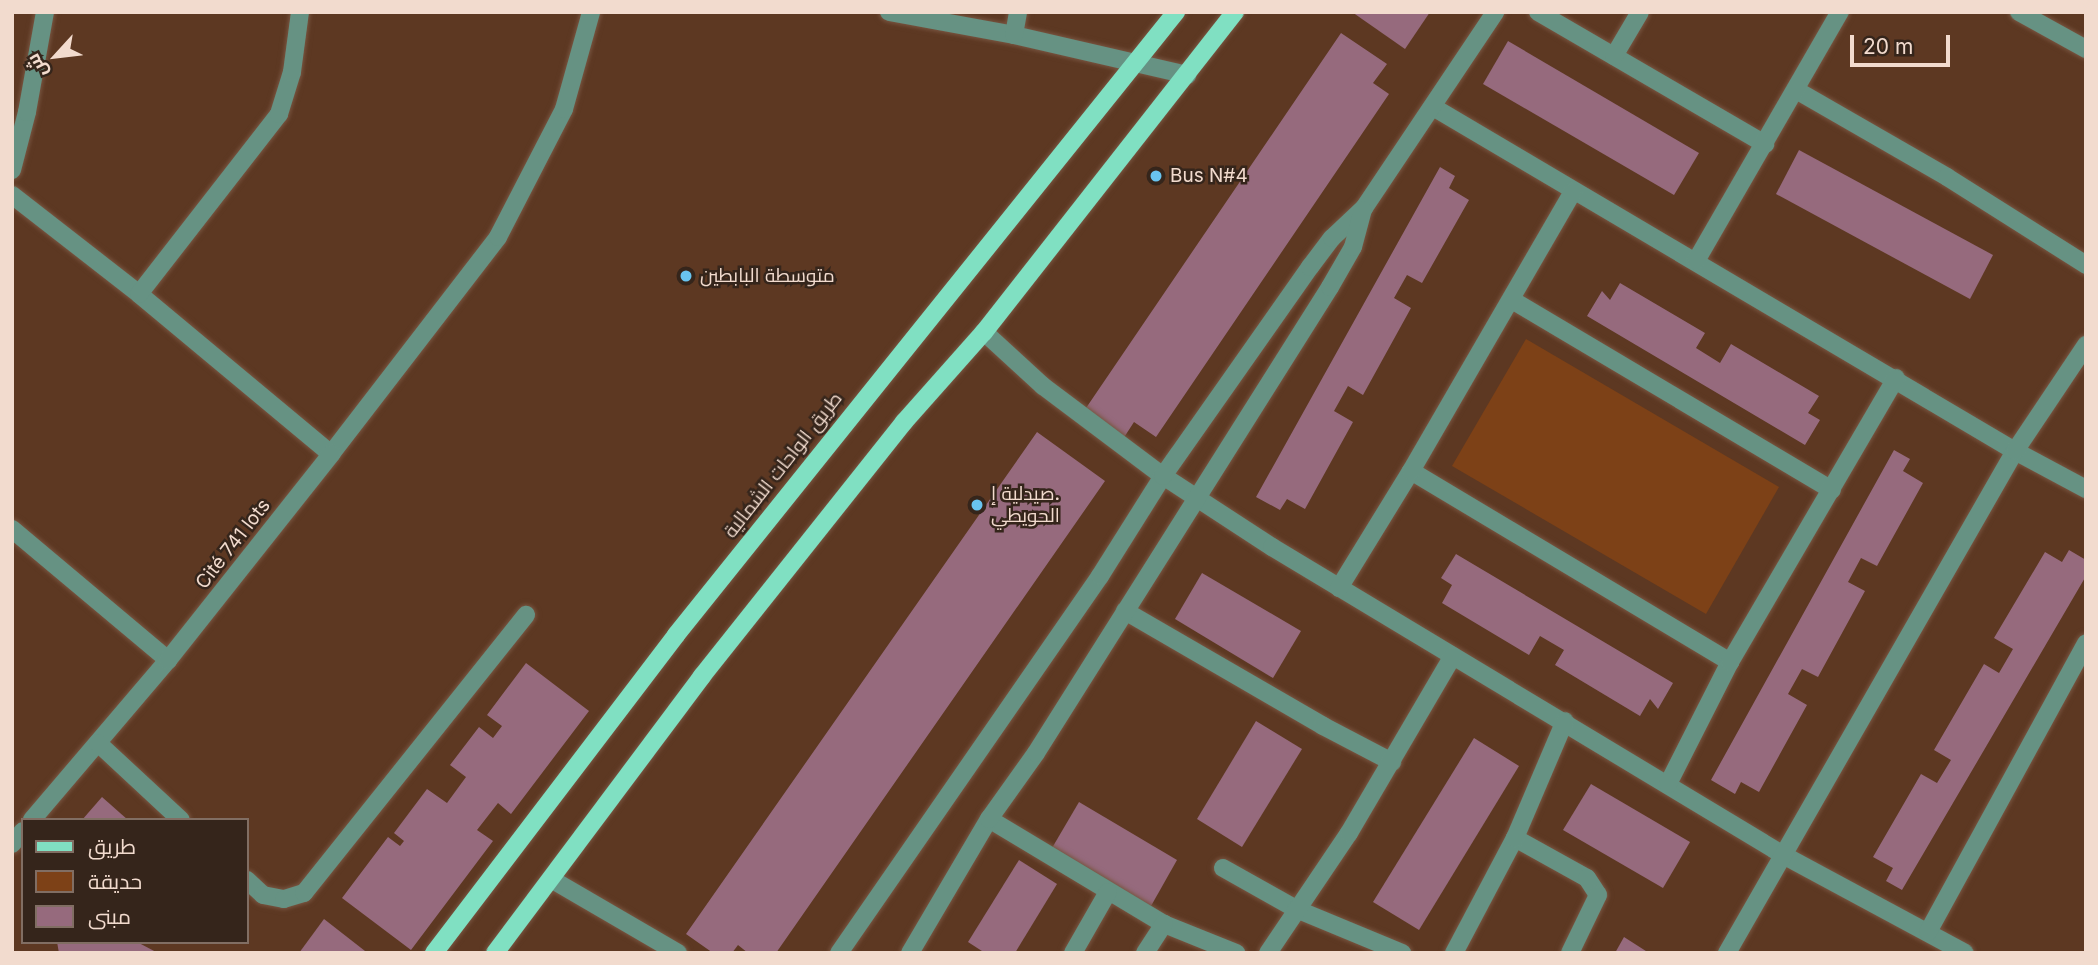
<!DOCTYPE html>
<html>
<head>
<meta charset="utf-8">
<style>
  body { margin:0 }
  #map { position:relative; width:2098px; height:965px; overflow:hidden; background:#5d3822; font-family:Inter,Cairo,sans-serif }
  div>[style] { position:absolute }
  [style*='--x'] { left:calc(var(--x)*1px); top:calc(var(--y)*1px); width:calc(var(--w)*1px); rotate:calc(var(--a)*1deg) }
  .green>* { inset:0; background:#7d4117 }
  .building>* { inset:0; background:#966a7d }
  .roads { filter:drop-shadow(0 0 2px #785541) drop-shadow(0 0 2px #785541) }
  .minor>* { height:18px; margin:-9px; padding:0 9px; transform-origin:9px; border-radius:9px; background:#669283 }
  .major>* { height:18px; margin:-9px; padding:0 9px; transform-origin:9px; border-radius:9px; background:#80e0c2 }
  .dots>* { width:19px; height:19px; translate:-50% -50%; box-sizing:border-box; border:4px solid #35251b; border-radius:50% }
  span { translate:-50% -50%; white-space:nowrap; text-align:center; line-height:1.15; -webkit-text-stroke:5px #35251b; paint-order:stroke }
  .poi-label { font-size:19px; color:#f2dbce }
  .left { translate:0 -50%; text-align:left }
  .street-label { font-size:19px; color:#f2dbce }
  .frame { position:absolute; inset:0; border:14px solid #f2dbce; pointer-events:none }
  .legend { position:absolute; left:21px; top:818px; width:228px; height:126px; box-sizing:border-box; background:#35251b; border:2px solid #816e63; margin:0; padding:9px 12px; list-style:none; font-size:21px; color:#f2dbce }
  .legend li { display:flex; align-items:center; gap:14px; height:35px }
  .legend b { width:35px; border:2px solid #816e63 }
  .north { position:absolute; left:21px; top:21px; width:70px; height:70px; -webkit-text-stroke:5px #35251b; paint-order:stroke; rotate:243deg; font-size:19px; font-weight:700; line-height:28px; text-align:center; color:#f2dbce }
  .north::after { content:''; display:block; margin:auto; width:24px; height:32px; background:#f2dbce; clip-path:polygon(50% 0,100% 100%,50% 72%,0 100%) }
  .scale { position:absolute; left:1850px; top:35px; width:100px; height:32px; box-sizing:border-box; border:4px solid #f2dbce; border-top:0; padding-left:9px; font-size:21px; line-height:24px; white-space:nowrap; color:#f2dbce; -webkit-text-stroke:5px #35251b; paint-order:stroke }
</style>
</head>
<body>
<div id="map">
  <div class="green">
    <i style="clip-path:polygon(1526px 339px,1779px 487px,1706px 614px,1452px 466px)"></i>
  </div>
  <div class="building">
    <i style="clip-path:polygon(1352px 12px,1430px 12px,1405px 49px)"></i>
    <i style="clip-path:polygon(1341px 33px,1387px 64px,1373px 83px,1389px 94px,1156px 437px,1134px 422px,1123px 439px,1084px 411px)"></i>
    <i style="clip-path:polygon(1508px 41px,1699px 153px,1674px 195px,1483px 84px)"></i>
    <i style="clip-path:polygon(1799px 150px,1993px 255px,1970px 299px,1776px 194px)"></i>
    <i style="clip-path:polygon(1440px 167px,1455px 176px,1449px 188px,1469px 200px,1422px 283px,1407px 275px,1394px 298px,1411px 308px,1363px 395px,1348px 386px,1334px 411px,1353px 422px,1305px 509px,1287px 499px,1280px 510px,1256px 497px)"></i>
    <i style="clip-path:polygon(1620px 283px,1705px 333px,1696px 348px,1720px 363px,1731px 344px,1819px 396px,1808px 413px,1820px 420px,1805px 445px,1587px 316px,1602px 291px,1610px 300px)"></i>
    <i style="clip-path:polygon(1037px 432px,1105px 481px,776px 953px,748px 953px,738px 945px,732px 953px,713px 953px,686px 934px)"></i>
    <i style="clip-path:polygon(1894px 450px,1910px 459px,1903px 471px,1923px 483px,1877px 566px,1861px 558px,1848px 582px,1865px 591px,1818px 677px,1802px 669px,1788px 694px,1807px 705px,1759px 792px,1741px 782px,1735px 794px,1711px 780px)"></i>
    <i style="clip-path:polygon(2069px 550px,2086px 560px,2086px 576px,1902px 890px,1886px 881px,1893px 868px,1873px 857px,1921px 774px,1937px 783px,1951px 760px,1934px 750px,1984px 664px,1999px 673px,2013px 649px,1994px 638px,2045px 552px,2062px 562px)"></i>
    <i style="clip-path:polygon(1456px 554px,1673px 683px,1658px 709px,1650px 699px,1640px 716px,1555px 665px,1564px 650px,1540px 636px,1529px 655px,1442px 603px,1452px 585px,1441px 578px)"></i>
    <i style="clip-path:polygon(1202px 573px,1301px 631px,1273px 678px,1175px 619px)"></i>
    <i style="clip-path:polygon(526px 663px,589px 711px,511px 814px,498px 803px,477px 830px,493px 841px,411px 950px,342px 898px,388px 837px,400px 846px,404px 841px,394px 833px,427px 789px,447px 803px,466px 777px,450px 765px,479px 727px,493px 738px,502px 726px,487px 715px)"></i>
    <i style="clip-path:polygon(1256px 721px,1302px 749px,1242px 847px,1197px 819px)"></i>
    <i style="clip-path:polygon(1474px 738px,1519px 766px,1419px 930px,1373px 902px)"></i>
    <i style="clip-path:polygon(1591px 784px,1690px 842px,1663px 888px,1563px 830px)"></i>
    <i style="clip-path:polygon(102px 797px,128px 820px,82px 820px)"></i>
    <i style="clip-path:polygon(1079px 802px,1177px 860px,1151px 906px,1052px 848px)"></i>
    <i style="clip-path:polygon(1019px 860px,1057px 884px,1015px 953px,985px 953px,968px 942px)"></i>
    <i style="clip-path:polygon(324px 919px,365px 951px,363px 953px,299px 953px)"></i>
    <i style="clip-path:polygon(1624px 937px,1649px 953px,1615px 953px)"></i>
    <i style="clip-path:polygon(57px 942px,137px 942px,158px 953px,59px 953px)"></i>
  </div>
  <div class="roads">
    <div class="minor">
      <i style="--x:889;--y:12;--w:127;--a:10.4"></i>
      <i style="--x:1014;--y:35;--w:178;--a:13"></i>
      <i style="--x:1538;--y:12;--w:263;--a:30.2"></i>
      <i style="--x:2019;--y:12;--w:77;--a:28.9"></i>
      <i style="--x:1014;--y:35;--w:23;--a:-80"></i>
      <i style="--x:1614;--y:56;--w:51;--a:-59.4"></i>
      <i style="--x:1796;--y:90;--w:174;--a:29.9"></i>
      <i style="--x:1947;--y:177;--w:165;--a:32.3"></i>
      <i style="--x:1433;--y:107;--w:676;--a:30.59"></i>
      <i style="--x:2015;--y:451;--w:81;--a:28.2"></i>
      <i style="--x:12;--y:170;--w:60;--a:-75.5"></i>
      <i style="--x:27;--y:112;--w:102;--a:-79.8"></i>
      <i style="--x:12;--y:195;--w:161;--a:37.9"></i>
      <i style="--x:139;--y:294;--w:250;--a:39.8"></i>
      <i style="--x:331;--y:454;--w:274;--a:-52.4"></i>
      <i style="--x:498;--y:237;--w:144;--a:-62.7"></i>
      <i style="--x:564;--y:109;--w:101;--a:-74.4"></i>
      <i style="--x:1696;--y:261;--w:288;--a:-60"></i>
      <i style="--x:139;--y:294;--w:228;--a:-52.1"></i>
      <i style="--x:279;--y:114;--w:44;--a:-72.8"></i>
      <i style="--x:292;--y:72;--w:61;--a:-82.4"></i>
      <i style="--x:1512;--y:300;--w:372;--a:30.7"></i>
      <i style="--x:984;--y:332;--w:80;--a:42.5"></i>
      <i style="--x:1043;--y:386;--w:150;--a:36.9"></i>
      <i style="--x:1163;--y:476;--w:130;--a:33.1"></i>
      <i style="--x:1272;--y:547;--w:599;--a:31.06"></i>
      <i style="--x:1785;--y:856;--w:204;--a:28.3"></i>
      <i style="--x:1411;--y:471;--w:372;--a:30.9"></i>
      <i style="--x:12;--y:529;--w:204;--a:40"></i>
      <i style="--x:168;--y:660;--w:210;--a:130.4"></i>
      <i style="--x:1339;--y:588;--w:137;--a:-58.4"></i>
      <i style="--x:1411;--y:471;--w:323;--a:-59.9"></i>
      <i style="--x:1125;--y:611;--w:229;--a:30.1"></i>
      <i style="--x:1323;--y:726;--w:78;--a:27.6"></i>
      <i style="--x:168;--y:660;--w:263;--a:-51.6"></i>
      <i style="--x:98;--y:743;--w:113;--a:42.9"></i>
      <i style="--x:1668;--y:784;--w:137;--a:-63.1"></i>
      <i style="--x:1730;--y:662;--w:329;--a:-59.7"></i>
      <i style="--x:989;--y:819;--w:204;--a:31"></i>
      <i style="--x:1164;--y:924;--w:78;--a:21.9"></i>
      <i style="--x:1515;--y:838;--w:82;--a:29.1"></i>
      <i style="--x:1587;--y:878;--w:20;--a:57"></i>
      <i style="--x:1598;--y:895;--w:64;--a:115.8"></i>
      <i style="--x:12;--y:844;--w:17;--a:-50"></i>
      <i style="--x:1223;--y:868;--w:84;--a:29.3"></i>
      <i style="--x:1296;--y:909;--w:115;--a:22.5"></i>
      <i style="--x:551;--y:879;--w:147;--a:30.2"></i>
      <i style="--x:247;--y:880;--w:22;--a:43"></i>
      <i style="--x:263;--y:895;--w:21;--a:11"></i>
      <i style="--x:284;--y:899;--w:21;--a:-17"></i>
      <i style="--x:304;--y:893;--w:356;--a:-51.4"></i>
      <i style="--x:1928;--y:932;--w:329;--a:-61.3"></i>
      <i style="--x:839;--y:953;--w:459;--a:-55.3"></i>
      <i style="--x:1100;--y:576;--w:118;--a:-57.8"></i>
      <i style="--x:1163;--y:476;--w:256;--a:-54.9"></i>
      <i style="--x:1310;--y:267;--w:36;--a:-53"></i>
      <i style="--x:1332;--y:238;--w:44;--a:-43.2"></i>
      <i style="--x:1364;--y:208;--w:236;--a:-56.2"></i>
      <i style="--x:910;--y:953;--w:156;--a:-59.5"></i>
      <i style="--x:989;--y:819;--w:81;--a:-54.5"></i>
      <i style="--x:1036;--y:753;--w:551;--a:-57.75"></i>
      <i style="--x:1330;--y:287;--w:46;--a:-60.1"></i>
      <i style="--x:1353;--y:247;--w:38;--a:-75"></i>
      <i style="--x:1073;--y:953;--w:70;--a:-60.2"></i>
      <i style="--x:1145;--y:953;--w:35;--a:-57"></i>
      <i style="--x:1268;--y:953;--w:145;--a:-56"></i>
      <i style="--x:1349;--y:833;--w:205;--a:-59.6"></i>
      <i style="--x:1454;--y:953;--w:130;--a:-62.1"></i>
      <i style="--x:1515;--y:838;--w:127;--a:-66.9"></i>
      <i style="--x:1727;--y:953;--w:579;--a:-60.16"></i>
      <i style="--x:2015;--y:451;--w:128;--a:-56.2"></i>
    </div>
    <div class="major">
      <i style="--x:434;--y:953;--w:400;--a:-52.7"></i>
      <i style="--x:676;--y:635;--w:799;--a:-51.25"></i>
      <i style="--x:495;--y:953;--w:346;--a:-53.2"></i>
      <i style="--x:702;--y:676;--w:325;--a:-51.5"></i>
      <i style="--x:904;--y:422;--w:120;--a:-48.4"></i>
      <i style="--x:984;--y:332;--w:407;--a:-51.9"></i>
    </div>
  </div>
  <div class="dots">
    <i style="left:1156px;top:176px;background:#69c4f0"></i>
    <i style="left:686px;top:276px;background:#69c4f0"></i>
    <i style="left:977px;top:505px;background:#69c4f0"></i>
  </div>
  <div class="poi-label">
    <span class="left" style="left:1170px;top:176px">Bus N#4</span>
    <span class="left" style="left:700px;top:276px">متوسطة البابطين</span>
    <span class="left" style="left:991px;top:505px">صيدلية إ.<br>الحويطي</span>
  </div>
  <div class="street-label">
    <span style="left:783px;top:465px;rotate:-52deg">طريق الواحات الشمالية</span>
    <span style="left:233px;top:544px;rotate:-52deg">Cité 741 lots</span>
  </div>
  <div class="frame"></div>
  <ul class="legend">
  <li><b style="height:9px;background:#80e0c2"></b>طريق</li>
  <li><b style="height:19px;background:#7d4117"></b>حديقة</li>
  <li><b style="height:19px;background:#966a7d"></b>مبنى</li>
  </ul>
  <div class="north">ش</div>
  <div class="scale">20 m</div>
</div>
</body>
</html>
